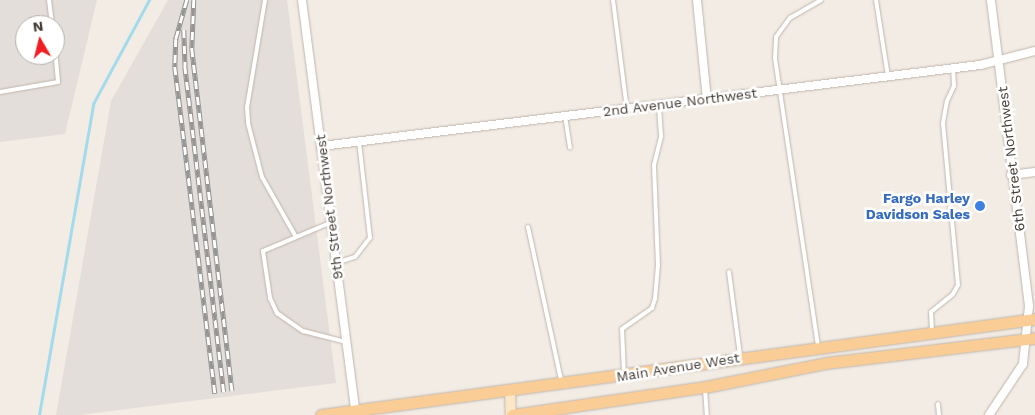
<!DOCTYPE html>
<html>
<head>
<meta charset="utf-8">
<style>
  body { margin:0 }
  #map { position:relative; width:1035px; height:415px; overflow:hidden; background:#f2ece5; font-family:"Work Sans",sans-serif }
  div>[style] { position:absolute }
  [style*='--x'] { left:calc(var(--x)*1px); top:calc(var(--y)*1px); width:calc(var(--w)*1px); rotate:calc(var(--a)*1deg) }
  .industrial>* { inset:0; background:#e4deda }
  .stream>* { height:2.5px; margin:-1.25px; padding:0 1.25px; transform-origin:1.25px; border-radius:1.25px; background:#a3dbed }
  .roads { filter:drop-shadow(0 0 1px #c0b5ab) drop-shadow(0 0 1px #c0b5ab) }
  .lane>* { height:4px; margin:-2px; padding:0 2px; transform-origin:2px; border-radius:2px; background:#fff }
  .street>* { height:8px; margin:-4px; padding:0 4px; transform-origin:4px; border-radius:4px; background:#fff }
  .secondary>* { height:10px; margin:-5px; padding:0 5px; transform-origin:5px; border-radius:5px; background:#fce6c5 }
  .primary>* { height:11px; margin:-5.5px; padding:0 5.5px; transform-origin:5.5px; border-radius:5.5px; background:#facd96 }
  .rail>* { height:4.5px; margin-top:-2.25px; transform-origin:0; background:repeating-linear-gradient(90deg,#fff 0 8px,#959595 0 16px); box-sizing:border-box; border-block:1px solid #959595 }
  .dots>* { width:14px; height:14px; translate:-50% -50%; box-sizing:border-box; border:2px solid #fff; border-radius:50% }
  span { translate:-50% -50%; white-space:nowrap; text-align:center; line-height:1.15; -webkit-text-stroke:5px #fff; paint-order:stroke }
  .street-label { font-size:14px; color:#443c35 }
  .shop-label { font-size:14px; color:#366cbe; font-weight:700 }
  .right { translate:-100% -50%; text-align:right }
  .north { position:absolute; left:15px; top:15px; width:50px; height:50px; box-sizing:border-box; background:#fff; border:1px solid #b4b1ae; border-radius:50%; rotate:352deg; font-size:14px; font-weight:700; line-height:20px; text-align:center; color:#443c35 }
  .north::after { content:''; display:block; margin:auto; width:18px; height:22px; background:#f11d21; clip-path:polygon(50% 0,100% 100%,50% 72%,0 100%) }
</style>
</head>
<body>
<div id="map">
  <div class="industrial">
    <i style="clip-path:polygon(evenodd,0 0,97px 0,65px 134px,0 142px,0 0,25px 25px,55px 25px,55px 55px,25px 55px,25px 25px)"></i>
    <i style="clip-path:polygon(168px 0,287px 0,336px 383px,79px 415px,56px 415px,111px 101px)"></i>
  </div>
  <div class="stream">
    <i style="--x:39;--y:415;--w:316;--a:-80.1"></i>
    <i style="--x:93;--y:104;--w:118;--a:-61.7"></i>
  </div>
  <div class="roads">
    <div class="lane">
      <i style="--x:49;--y:0;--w:25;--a:83"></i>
      <i style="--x:265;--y:0;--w:109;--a:99.5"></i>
      <i style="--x:247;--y:107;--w:16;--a:86"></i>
      <i style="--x:248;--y:123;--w:56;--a:75.5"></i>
      <i style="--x:262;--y:177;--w:69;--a:60.5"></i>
      <i style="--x:613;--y:0;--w:110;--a:82.7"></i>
      <i style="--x:876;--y:0;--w:78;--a:81.1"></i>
      <i style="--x:0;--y:92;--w:59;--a:-9.8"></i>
      <i style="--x:58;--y:82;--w:34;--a:-95"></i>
      <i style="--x:565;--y:116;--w:32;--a:81"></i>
      <i style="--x:332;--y:222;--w:75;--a:157.2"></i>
      <i style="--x:263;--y:251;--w:48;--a:81.5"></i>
      <i style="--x:270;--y:298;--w:17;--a:65"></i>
      <i style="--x:277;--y:313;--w:32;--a:35"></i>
      <i style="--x:303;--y:331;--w:44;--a:14.3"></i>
      <i style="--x:528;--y:227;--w:157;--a:77.8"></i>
      <i style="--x:336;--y:263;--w:20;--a:-18"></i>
      <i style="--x:355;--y:257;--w:24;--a:-52"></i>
      <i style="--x:370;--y:238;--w:98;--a:-96.5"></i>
      <i style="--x:729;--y:272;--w:85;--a:82.5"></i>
      <i style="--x:932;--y:331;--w:19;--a:-93"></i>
      <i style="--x:931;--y:312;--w:28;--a:-39"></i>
      <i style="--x:953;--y:294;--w:10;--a:-61"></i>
      <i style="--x:958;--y:285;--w:163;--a:-95.3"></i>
      <i style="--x:943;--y:123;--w:22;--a:-80"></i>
      <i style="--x:947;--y:101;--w:17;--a:-65"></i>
      <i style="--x:954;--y:86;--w:18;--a:-93"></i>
      <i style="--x:818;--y:346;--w:291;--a:-98.5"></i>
      <i style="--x:775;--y:58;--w:21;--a:-87"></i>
      <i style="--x:776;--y:37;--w:24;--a:-54"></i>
      <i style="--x:790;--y:18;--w:36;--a:-30"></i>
      <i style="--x:624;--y:374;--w:45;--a:-92.5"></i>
      <i style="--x:622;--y:329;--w:37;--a:-35"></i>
      <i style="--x:652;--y:308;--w:9;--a:-72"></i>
      <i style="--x:655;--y:299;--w:34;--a:-85"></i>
      <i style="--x:658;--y:265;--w:100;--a:-92.3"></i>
      <i style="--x:654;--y:165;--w:30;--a:-76"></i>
      <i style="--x:661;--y:136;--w:31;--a:-94"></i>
      <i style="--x:705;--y:389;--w:26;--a:86"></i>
      <i style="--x:938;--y:404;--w:11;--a:85"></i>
    </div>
    <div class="street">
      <i style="--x:302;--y:0;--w:417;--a:82.6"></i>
      <i style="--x:697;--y:0;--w:100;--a:84.3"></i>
      <i style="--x:322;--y:146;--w:663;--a:-7.02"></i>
      <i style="--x:980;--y:65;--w:57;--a:-14.3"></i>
      <i style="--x:1011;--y:175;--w:24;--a:-7"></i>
      <i style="--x:989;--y:415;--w:61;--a:-56.3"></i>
      <i style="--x:1023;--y:364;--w:58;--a:-84.1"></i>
      <i style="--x:1029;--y:306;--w:308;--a:-97.1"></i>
    </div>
    <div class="secondary">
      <i style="--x:510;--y:391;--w:24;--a:88"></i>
    </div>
    <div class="primary">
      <i style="--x:321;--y:415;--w:720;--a:-7.66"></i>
      <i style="--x:512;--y:415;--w:195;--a:-8.3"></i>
      <i style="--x:705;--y:387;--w:123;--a:-11.2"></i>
      <i style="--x:826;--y:363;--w:210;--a:-6.8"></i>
    </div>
  </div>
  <div class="rail">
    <i style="--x:187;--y:0;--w:41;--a:105.8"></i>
    <i style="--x:176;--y:39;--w:28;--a:92"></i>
    <i style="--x:175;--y:67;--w:329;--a:83"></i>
    <i style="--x:194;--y:0;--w:49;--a:92.3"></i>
    <i style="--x:192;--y:49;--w:344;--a:83.3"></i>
    <i style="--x:184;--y:30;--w:36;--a:88"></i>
    <i style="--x:185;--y:66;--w:328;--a:83.2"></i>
  </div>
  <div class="dots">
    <i style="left:980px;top:206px;background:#3f7fe0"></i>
  </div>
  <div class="street-label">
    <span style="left:680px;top:102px;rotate:-7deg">2nd Avenue Northwest</span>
    <span style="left:1011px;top:159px;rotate:-97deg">6th Street Northwest</span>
    <span style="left:329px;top:207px;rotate:-97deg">9th Street Northwest</span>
    <span style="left:678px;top:367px;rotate:-9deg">Main Avenue West</span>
  </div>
  <div class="shop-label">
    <span class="right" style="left:970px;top:206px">Fargo Harley<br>Davidson Sales</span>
  </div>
  <div class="north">N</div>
</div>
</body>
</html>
